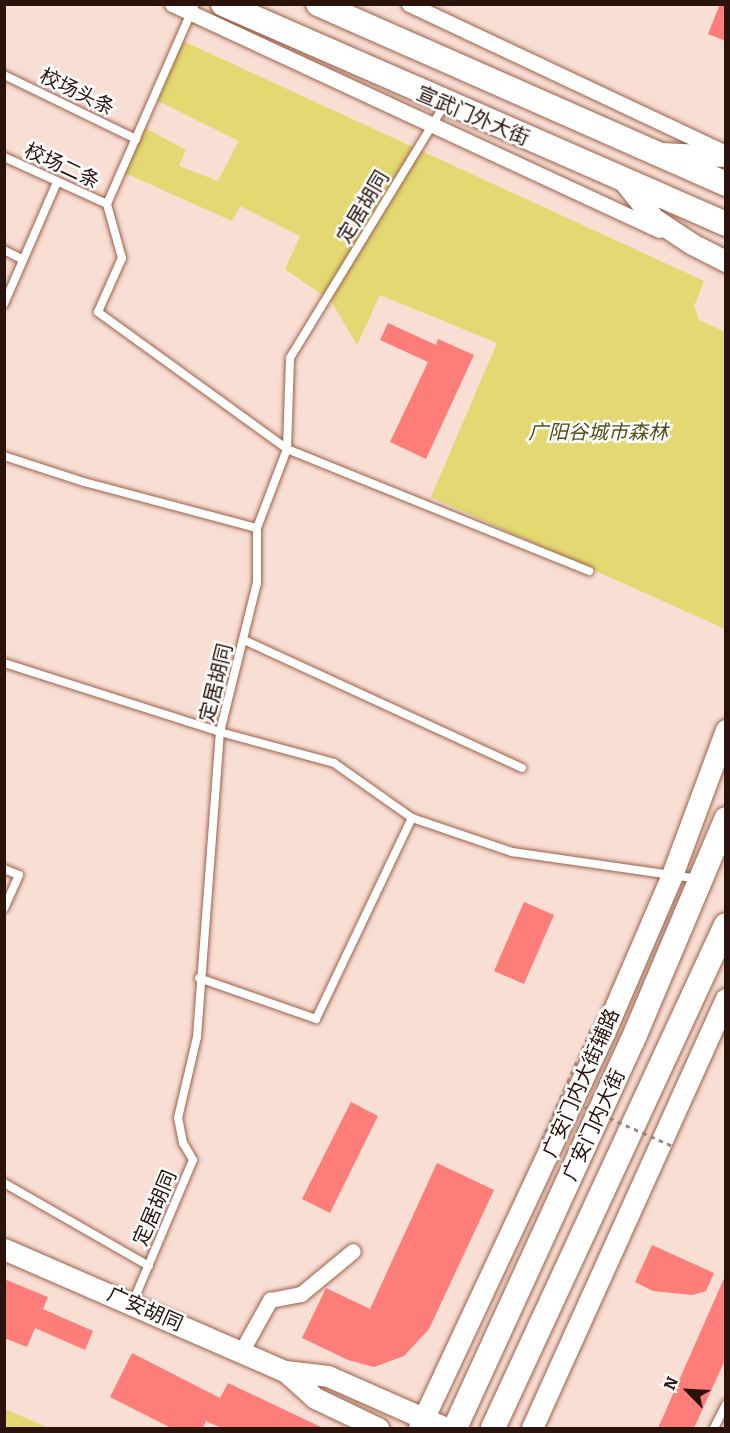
<!DOCTYPE html>
<html>
<head>
<meta charset="utf-8">
<style>
  body { margin:0 }
  #map { position:relative; width:730px; height:1433px; overflow:hidden; background:#f9ded4; font-family:Bitter,"Noto Sans SC",serif }
  div>[style] { position:absolute }
  [style*='--x'] { left:calc(var(--x)*1px); top:calc(var(--y)*1px); width:calc(var(--w)*1px); rotate:calc(var(--a)*1deg) }
  .green>* { inset:0; background:#e3d871 }
  .building>* { inset:0; background:#fd7d79 }
  .roads { filter:drop-shadow(0 0 2px #9b624a) drop-shadow(0 0 2px #9b624a) }
  .lane>* { height:8px; margin:-4px; padding:0 4px; transform-origin:4px; border-radius:4px; background:#fff }
  .street>* { height:15px; margin:-7.5px; padding:0 7.5px; transform-origin:7.5px; border-radius:7.5px; background:#fff }
  .secondary>* { height:21px; margin:-10.5px; padding:0 10.5px; transform-origin:10.5px; border-radius:10.5px; background:#fff }
  .primary>* { height:24px; margin:-12px; padding:0 12px; transform-origin:12px; border-radius:12px; background:#fff }
  .path-bridge>* { height:3px; margin-top:-1.5px; transform-origin:0; background:repeating-linear-gradient(90deg,#9f867d 0 4.5px,transparent 0 9px) }
  span { translate:-50% -50%; white-space:nowrap; text-align:center; line-height:1.15; -webkit-text-stroke:5px #fff; paint-order:stroke }
  .street-label { font-size:20px; color:#2a130a }
  .park-label { font-size:20px; color:#554f18; font-style:italic }
  .frame { position:absolute; inset:0; border:6px solid #2a130a; pointer-events:none }
  .north { position:absolute; left:658px; top:1361px; width:60px; height:60px; -webkit-text-stroke:4px #fff; paint-order:stroke; rotate:294deg; font-size:16px; font-weight:700; line-height:24px; text-align:center; color:#2a130a }
  .north::after { content:''; display:block; margin:auto; width:21px; height:27px; background:#2a130a; clip-path:polygon(50% 0,100% 100%,50% 72%,0 100%) }
</style>
</head>
<body>
<div id="map">
  <div class="green">
    <i style="clip-path:polygon(183px 41px,704px 281px,694px 306px,699px 320px,725px 332px,725px 629px,431px 497px,497px 343px,380px 295px,357px 345px,331px 301px,285px 269px,300px 236px,240px 206px,232px 221px,125px 173px,145px 128px,186px 150px,179px 166px,218px 181px,239px 141px,158px 101px)"></i>
    <i style="clip-path:polygon(4px 1409px,5px 1409px,49px 1428px,5px 1428px)"></i>
  </div>
  <div class="building">
    <i style="clip-path:polygon(720px 4px,726px 4px,726px 41px,708px 34px)"></i>
    <i style="clip-path:polygon(388px 323px,436px 345px,438px 339px,474px 355px,426px 459px,390px 442px,428px 362px,380px 340px)"></i>
    <i style="clip-path:polygon(524px 902px,554px 915px,524px 984px,494px 971px)"></i>
    <i style="clip-path:polygon(351px 1102px,378px 1116px,330px 1213px,302px 1199px)"></i>
    <i style="clip-path:polygon(437px 1163px,494px 1190px,429px 1329px,404px 1356px,374px 1367px,348px 1360px,302px 1338px,326px 1288px,370px 1309px)"></i>
    <i style="clip-path:polygon(652px 1245px,714px 1273px,706px 1291px,692px 1295px,653px 1291px,635px 1282px)"></i>
    <i style="clip-path:polygon(726px 1274px,726px 1358px,694px 1428px,658px 1428px)"></i>
    <i style="clip-path:polygon(4px 1279px,48px 1297px,43px 1309px,93px 1331px,85px 1350px,35px 1328px,27px 1347px,4px 1338px)"></i>
    <i style="clip-path:polygon(132px 1353px,220px 1398px,228px 1383px,323px 1428px,221px 1428px,206px 1421px,203px 1428px,171px 1428px,110px 1397px)"></i>
  </div>
  <div class="roads">
    <div class="lane">
      <i style="--x:4;--y:75;--w:147;--a:25.9"></i>
      <i style="--x:4;--y:157;--w:113;--a:24.5"></i>
      <i style="--x:107;--y:204;--w:219;--a:-66.3"></i>
      <i style="--x:107;--y:204;--w:56;--a:74.5"></i>
      <i style="--x:122;--y:258;--w:59;--a:114"></i>
      <i style="--x:98;--y:312;--w:233;--a:35.9"></i>
      <i style="--x:287;--y:449;--w:326;--a:22"></i>
      <i style="--x:4;--y:250;--w:20;--a:27"></i>
      <i style="--x:4;--y:304;--w:133;--a:-66.5"></i>
      <i style="--x:4;--y:456;--w:84;--a:18"></i>
      <i style="--x:84;--y:482;--w:179;--a:14.9"></i>
      <i style="--x:244;--y:640;--w:306;--a:24.7"></i>
      <i style="--x:4;--y:663;--w:227;--a:17.7"></i>
      <i style="--x:220;--y:732;--w:118;--a:15.2"></i>
      <i style="--x:334;--y:763;--w:95;--a:35.2"></i>
      <i style="--x:412;--y:818;--w:106;--a:18.8"></i>
      <i style="--x:512;--y:852;--w:189;--a:8.2"></i>
      <i style="--x:4;--y:869;--w:16;--a:22"></i>
      <i style="--x:19;--y:875;--w:36;--a:114"></i>
      <i style="--x:199;--y:978;--w:124;--a:19.3"></i>
      <i style="--x:316;--y:1019;--w:223;--a:-64.5"></i>
      <i style="--x:4;--y:1183;--w:167;--a:29.8"></i>
      <i style="--x:133;--y:1302;--w:154;--a:-67.1"></i>
      <i style="--x:193;--y:1160;--w:20;--a:-120"></i>
      <i style="--x:183;--y:1143;--w:25;--a:-101"></i>
      <i style="--x:178;--y:1118;--w:83;--a:-76.8"></i>
      <i style="--x:197;--y:1037;--w:306;--a:-85.7"></i>
      <i style="--x:220;--y:732;--w:154;--a:-76.1"></i>
      <i style="--x:257;--y:583;--w:55;--a:-90"></i>
      <i style="--x:257;--y:528;--w:85;--a:-69.2"></i>
      <i style="--x:287;--y:449;--w:91;--a:-88.1"></i>
      <i style="--x:290;--y:358;--w:298;--a:-58.6"></i>
      <i style="--x:714;--y:1428;--w:27;--a:-63"></i>
    </div>
    <div class="street">
      <i style="--x:172;--y:4;--w:537;--a:24.89"></i>
      <i style="--x:409;--y:4;--w:350;--a:25.2"></i>
      <i style="--x:241;--y:1352;--w:60;--a:-60.9"></i>
      <i style="--x:270;--y:1300;--w:32;--a:-11"></i>
      <i style="--x:301;--y:1294;--w:67;--a:-39.6"></i>
    </div>
    <div class="secondary">
      <i style="--x:660;--y:153;--w:66;--a:2.6"></i>
      <i style="--x:624;--y:181;--w:47;--a:51.9"></i>
      <i style="--x:653;--y:218;--w:47;--a:33.7"></i>
      <i style="--x:692;--y:244;--w:38;--a:27"></i>
      <i style="--x:4;--y:1249;--w:306;--a:23.5"></i>
      <i style="--x:285;--y:1371;--w:43;--a:6.6"></i>
      <i style="--x:328;--y:1376;--w:129;--a:23.8"></i>
      <i style="--x:285;--y:1371;--w:40;--a:42"></i>
      <i style="--x:315;--y:1398;--w:70;--a:25.5"></i>
      <i style="--x:419;--y:1428;--w:436;--a:-64.9"></i>
      <i style="--x:604;--y:1033;--w:172;--a:-66.7"></i>
      <i style="--x:672;--y:875;--w:155;--a:-69.6"></i>
      <i style="--x:532;--y:1428;--w:471;--a:-65.7"></i>
    </div>
    <div class="primary">
      <i style="--x:223;--y:4;--w:549;--a:23.62"></i>
      <i style="--x:318;--y:4;--w:446;--a:23.8"></i>
      <i style="--x:455;--y:1428;--w:425;--a:-65.4"></i>
      <i style="--x:632;--y:1042;--w:242;--a:-67.1"></i>
      <i style="--x:493;--y:1428;--w:554;--a:-65.15"></i>
    </div>
  </div>
  <div class="path-bridge">
    <i style="--x:560;--y:1096;--w:126;--a:23.9"></i>
    <i style="--x:542;--y:1140;--w:124;--a:-66.1"></i>
  </div>
  <div class="street-label">
    <span style="left:77px;top:92px;rotate:26deg">校场头条</span>
    <span style="left:473px;top:116px;rotate:23deg">宣武门外大街</span>
    <span style="left:62px;top:166px;rotate:25deg">校场二条</span>
    <span style="left:363px;top:207px;rotate:-59deg">定居胡同</span>
    <span style="left:216px;top:683px;rotate:-76deg">定居胡同</span>
    <span style="left:581px;top:1083px;rotate:-66deg">广安门内大街辅路</span>
    <span style="left:594px;top:1125px;rotate:-65deg">广安门内大街</span>
    <span style="left:155px;top:1208px;rotate:-67deg">定居胡同</span>
    <span style="left:145px;top:1309px;rotate:24deg">广安胡同</span>
  </div>
  <div class="park-label">
    <span style="left:598px;top:432px">广阳谷城市森林</span>
  </div>
  <div class="frame"></div>
  <div class="north">N</div>
</div>
</body>
</html>
